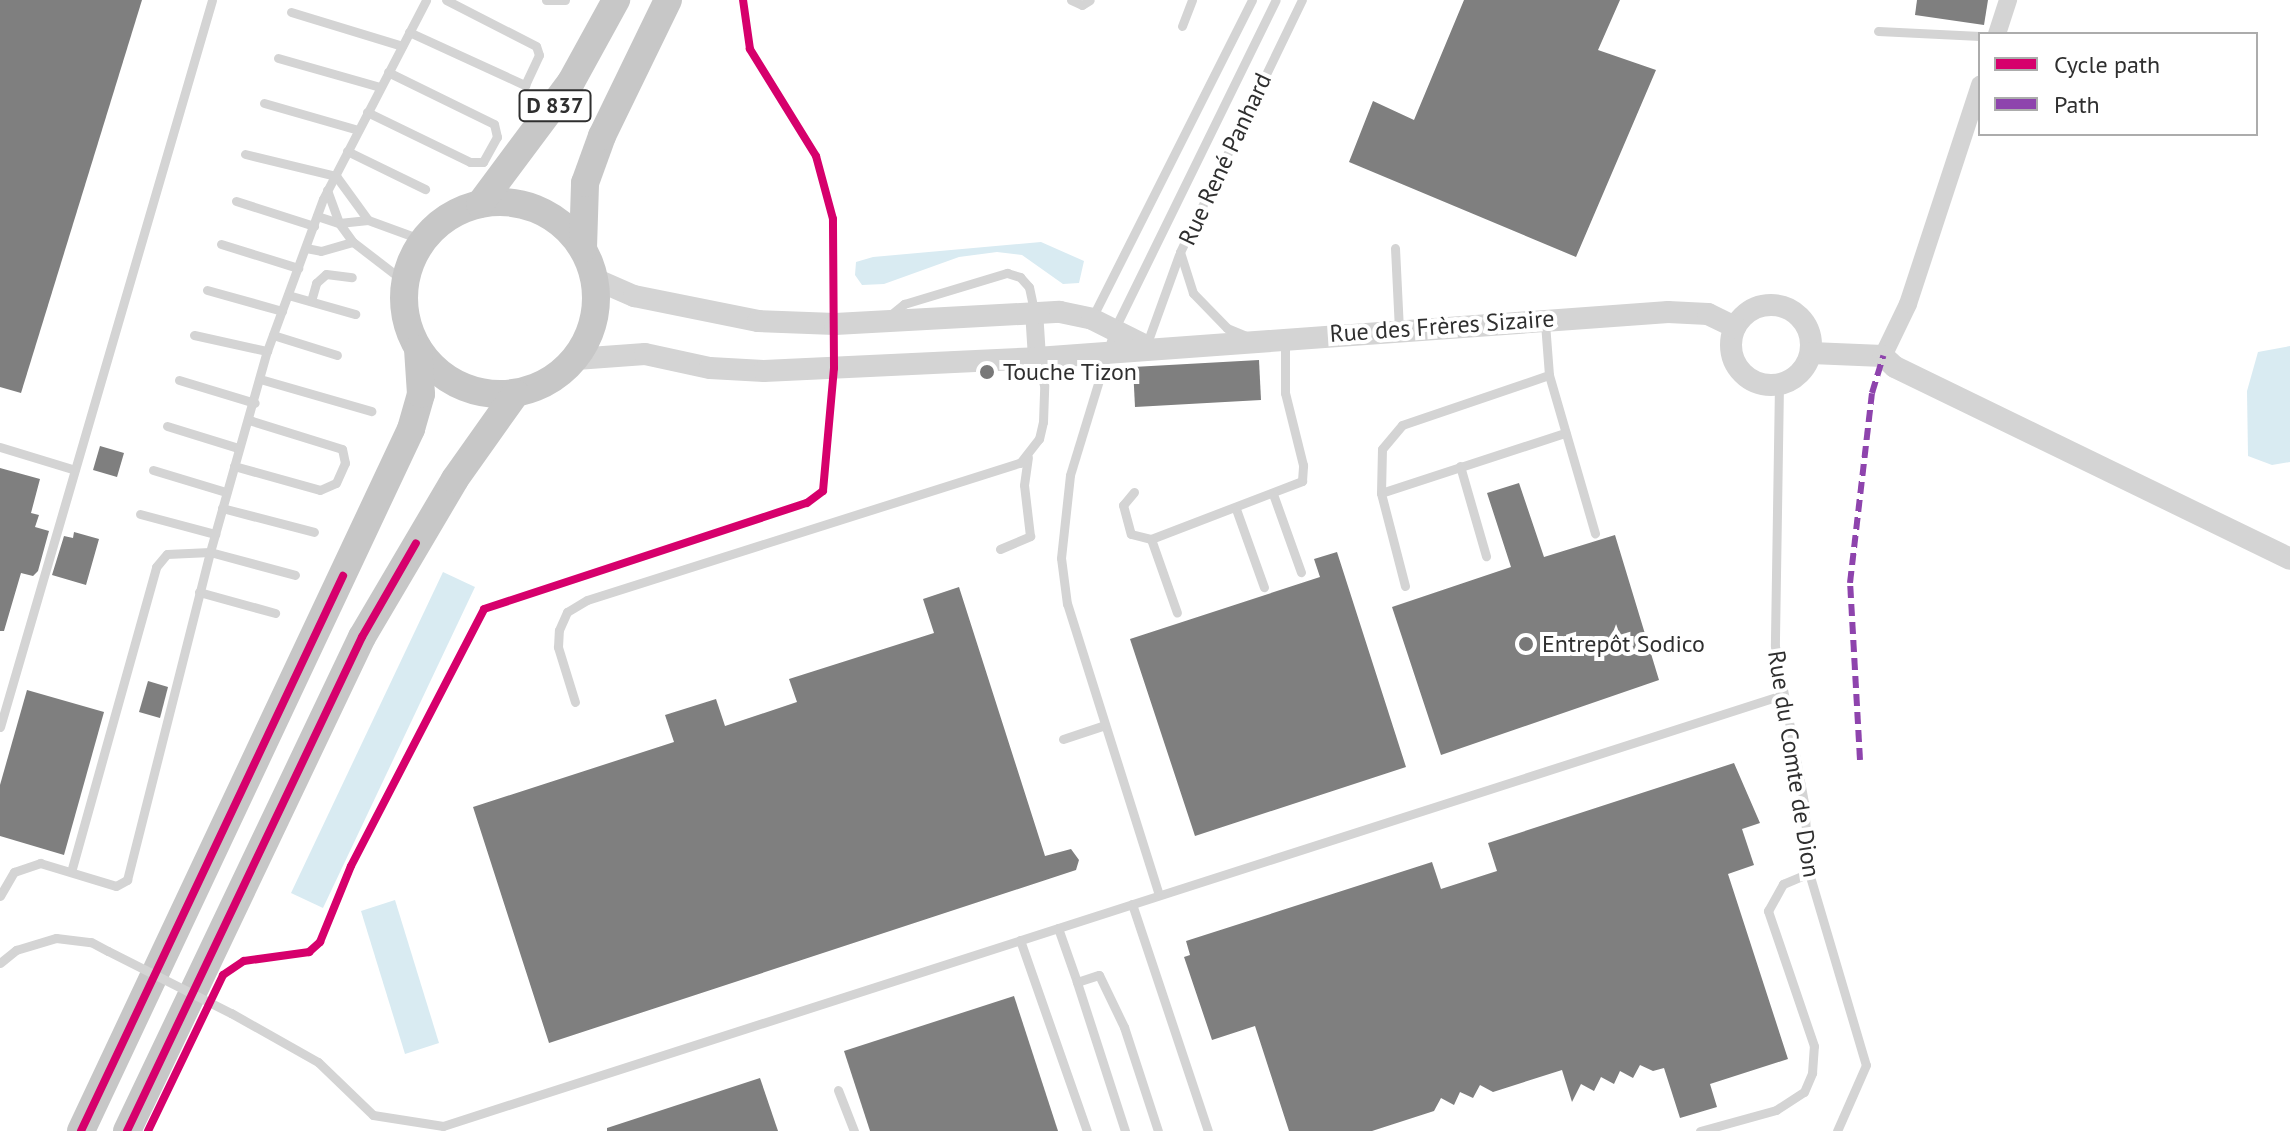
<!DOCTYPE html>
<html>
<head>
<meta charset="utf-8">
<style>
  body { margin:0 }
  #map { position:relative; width:2290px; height:1131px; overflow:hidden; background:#fff; font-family:"PT Sans",sans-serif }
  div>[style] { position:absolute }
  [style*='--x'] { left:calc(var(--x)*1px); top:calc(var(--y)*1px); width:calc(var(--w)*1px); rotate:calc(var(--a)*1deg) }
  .water>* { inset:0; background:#d9ebf2 }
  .building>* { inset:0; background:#7f7f7f }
  .service>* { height:9px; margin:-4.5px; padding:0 4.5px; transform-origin:4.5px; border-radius:4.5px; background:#d4d4d4 }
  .minor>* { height:18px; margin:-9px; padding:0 9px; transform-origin:9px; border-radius:9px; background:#d4d4d4 }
  .tertiary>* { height:22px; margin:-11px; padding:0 11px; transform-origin:11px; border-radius:11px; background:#d4d4d4 }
  .tertiary>.ring { margin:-11px; padding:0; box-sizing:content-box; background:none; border:22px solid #d4d4d4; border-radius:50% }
  .primary>* { height:28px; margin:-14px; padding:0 14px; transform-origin:14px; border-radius:14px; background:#c7c7c7 }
  .primary>.ring { margin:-14px; padding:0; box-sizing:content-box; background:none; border:28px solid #c7c7c7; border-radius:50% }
  .service-bridge>* { height:9px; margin:-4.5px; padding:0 4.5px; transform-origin:4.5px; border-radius:4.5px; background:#d4d4d4 }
  .quiet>* { height:6px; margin-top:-3px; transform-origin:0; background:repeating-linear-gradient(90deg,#8e44ad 0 12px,transparent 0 18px) }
  .cycleway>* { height:8px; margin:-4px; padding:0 4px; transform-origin:4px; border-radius:4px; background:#d6006c }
  .dots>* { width:22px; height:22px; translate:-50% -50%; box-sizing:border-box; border:4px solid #fff; border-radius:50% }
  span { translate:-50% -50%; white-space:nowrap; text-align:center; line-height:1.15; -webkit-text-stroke:8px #fff; paint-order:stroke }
  .shield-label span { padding:2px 6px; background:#fff; border:2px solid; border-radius:6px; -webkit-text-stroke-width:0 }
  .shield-label { font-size:22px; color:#2f2f2f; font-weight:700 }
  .street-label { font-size:24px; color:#2f2f2f }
  .poi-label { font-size:24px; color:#2f2f2f }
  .left { translate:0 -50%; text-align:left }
  .legend { position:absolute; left:1978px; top:32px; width:280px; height:104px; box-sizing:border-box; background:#fff; border:2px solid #acacac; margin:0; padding:10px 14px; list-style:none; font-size:24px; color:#2f2f2f }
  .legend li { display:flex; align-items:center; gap:16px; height:40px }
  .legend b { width:40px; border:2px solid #acacac }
</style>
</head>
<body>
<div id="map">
  <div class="water">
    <i style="clip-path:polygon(1041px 242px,1084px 261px,1079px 283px,1063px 284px,1022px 255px,997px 252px,959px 257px,884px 284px,862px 285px,855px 275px,856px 262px,873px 257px)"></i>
    <i style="clip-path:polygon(2290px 346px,2290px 462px,2272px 465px,2248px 456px,2247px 391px,2258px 352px)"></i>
    <i style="clip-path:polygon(443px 572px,475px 587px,323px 908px,291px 893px)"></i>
    <i style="clip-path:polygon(395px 900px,439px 1043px,405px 1054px,361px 911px)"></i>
  </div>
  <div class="building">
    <i style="clip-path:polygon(0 0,142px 0,21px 393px,0 387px)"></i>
    <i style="clip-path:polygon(1464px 0,1620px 0,1598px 50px,1656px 70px,1576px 257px,1349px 162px,1373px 101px,1414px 120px)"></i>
    <i style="clip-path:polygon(1917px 0,1988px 0,1984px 25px,1915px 15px)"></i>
    <i style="clip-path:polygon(1259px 360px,1261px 400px,1135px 407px,1133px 367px)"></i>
    <i style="clip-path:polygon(100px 446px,124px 453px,117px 477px,93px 470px)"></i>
    <i style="clip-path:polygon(0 468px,40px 479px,31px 513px,39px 515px,35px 527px,49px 531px,38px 571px,33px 576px,21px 573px,4px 631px,0 631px)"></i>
    <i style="clip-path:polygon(1519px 483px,1544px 557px,1615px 535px,1659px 680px,1441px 755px,1392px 607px,1511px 567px,1487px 493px)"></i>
    <i style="clip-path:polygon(74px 532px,99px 539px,86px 585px,52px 575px,64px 536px,73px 538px)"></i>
    <i style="clip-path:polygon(1337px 552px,1406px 767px,1195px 836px,1130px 639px,1320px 577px,1314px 559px)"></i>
    <i style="clip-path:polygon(959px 587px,1045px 856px,1071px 849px,1079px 860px,1076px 870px,549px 1043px,473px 807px,674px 742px,665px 715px,716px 699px,725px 726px,797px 702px,789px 679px,934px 633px,923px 599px)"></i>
    <i style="clip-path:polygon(148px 681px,168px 687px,160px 718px,139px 712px)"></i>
    <i style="clip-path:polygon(27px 690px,104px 712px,64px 855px,0 836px,0 785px)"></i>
    <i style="clip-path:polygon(1734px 763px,1760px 823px,1742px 829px,1754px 865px,1728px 874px,1788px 1059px,1710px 1084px,1717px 1107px,1680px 1118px,1664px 1068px,1653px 1071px,1640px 1065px,1633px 1078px,1620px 1071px,1614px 1084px,1601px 1077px,1594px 1091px,1581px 1084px,1572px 1102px,1562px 1070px,1493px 1092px,1480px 1085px,1473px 1098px,1460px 1092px,1454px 1105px,1441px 1098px,1434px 1111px,1372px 1131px,1289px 1131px,1255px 1026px,1212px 1040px,1184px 957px,1190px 955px,1186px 941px,1432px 862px,1441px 889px,1497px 871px,1488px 843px)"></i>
    <i style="clip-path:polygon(1014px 996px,1058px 1131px,870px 1131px,844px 1051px)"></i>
    <i style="clip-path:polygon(760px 1078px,778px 1131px,607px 1131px,607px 1128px)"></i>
  </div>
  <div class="service">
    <i style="--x:546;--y:0;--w:19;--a:0"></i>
    <i style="--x:1071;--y:0;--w:12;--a:24"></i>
    <i style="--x:1082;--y:5;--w:9;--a:-32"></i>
    <i style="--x:291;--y:12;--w:116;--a:17"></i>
    <i style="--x:1182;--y:26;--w:28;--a:-69"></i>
    <i style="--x:1878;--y:31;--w:102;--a:2.8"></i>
    <i style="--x:409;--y:32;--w:128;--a:24.6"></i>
    <i style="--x:525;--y:85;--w:33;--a:-65"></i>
    <i style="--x:539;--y:55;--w:9;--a:-108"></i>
    <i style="--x:536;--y:46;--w:101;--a:-152.9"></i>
    <i style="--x:278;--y:58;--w:106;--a:15.9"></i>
    <i style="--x:264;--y:103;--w:98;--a:16"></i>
    <i style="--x:367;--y:112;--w:114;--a:25.9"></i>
    <i style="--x:470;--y:162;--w:13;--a:0"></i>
    <i style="--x:483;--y:162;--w:29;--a:-61"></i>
    <i style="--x:497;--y:137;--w:13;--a:-103"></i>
    <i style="--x:494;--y:124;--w:118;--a:-153.9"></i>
    <i style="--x:347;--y:151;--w:87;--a:26"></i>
    <i style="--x:245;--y:154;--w:94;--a:13.6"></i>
    <i style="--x:336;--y:176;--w:54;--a:54"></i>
    <i style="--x:368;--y:220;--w:59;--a:20"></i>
    <i style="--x:327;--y:190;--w:35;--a:70"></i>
    <i style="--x:339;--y:223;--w:24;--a:54"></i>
    <i style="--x:236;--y:201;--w:82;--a:17.8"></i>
    <i style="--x:317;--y:216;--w:23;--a:18"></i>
    <i style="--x:339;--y:223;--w:29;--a:-6"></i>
    <i style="--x:221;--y:244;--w:81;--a:17.3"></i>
    <i style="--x:306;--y:248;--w:15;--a:11"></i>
    <i style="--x:321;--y:251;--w:33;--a:-16"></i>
    <i style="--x:353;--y:242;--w:66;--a:37.6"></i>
    <i style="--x:1395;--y:248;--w:81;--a:87.2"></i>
    <i style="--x:207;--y:290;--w:78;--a:15.6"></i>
    <i style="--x:288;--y:295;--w:70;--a:15.8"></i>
    <i style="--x:311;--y:301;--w:19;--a:-74"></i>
    <i style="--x:316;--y:283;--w:13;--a:-42"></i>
    <i style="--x:326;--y:274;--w:26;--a:7"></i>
    <i style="--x:888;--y:317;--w:21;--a:-39"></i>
    <i style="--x:904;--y:304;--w:108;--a:-16.8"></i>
    <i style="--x:1007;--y:273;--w:14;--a:17"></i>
    <i style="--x:1020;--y:277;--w:13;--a:48"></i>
    <i style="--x:1029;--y:287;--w:25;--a:78"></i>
    <i style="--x:1092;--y:318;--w:356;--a:-63.3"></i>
    <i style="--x:1545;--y:323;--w:52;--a:85.6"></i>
    <i style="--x:1549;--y:375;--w:165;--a:73.8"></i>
    <i style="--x:194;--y:335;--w:75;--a:12.4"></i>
    <i style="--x:273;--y:335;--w:67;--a:17.4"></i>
    <i style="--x:1246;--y:336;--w:21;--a:-157"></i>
    <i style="--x:1227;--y:328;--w:49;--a:-134.2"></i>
    <i style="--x:1193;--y:293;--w:43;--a:-107.6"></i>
    <i style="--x:1180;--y:252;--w:280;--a:-64.2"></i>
    <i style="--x:1146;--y:346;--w:97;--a:-70.1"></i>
    <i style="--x:260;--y:379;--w:116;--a:16.1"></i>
    <i style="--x:179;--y:380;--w:79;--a:16.8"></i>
    <i style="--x:1779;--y:384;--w:262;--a:90.9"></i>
    <i style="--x:1775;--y:646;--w:160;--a:79.5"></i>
    <i style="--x:1804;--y:803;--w:70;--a:85.9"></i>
    <i style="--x:1809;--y:873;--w:200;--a:73.5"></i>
    <i style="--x:1866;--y:1065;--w:72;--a:113.7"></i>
    <i style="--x:167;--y:426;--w:74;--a:17.2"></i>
    <i style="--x:0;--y:447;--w:78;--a:17"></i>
    <i style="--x:234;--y:466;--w:89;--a:15.6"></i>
    <i style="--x:320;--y:490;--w:17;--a:-24"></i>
    <i style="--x:336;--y:483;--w:22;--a:-66"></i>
    <i style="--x:345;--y:463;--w:14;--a:-102"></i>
    <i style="--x:342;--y:449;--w:97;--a:-162.7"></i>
    <i style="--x:1460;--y:466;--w:94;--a:73.9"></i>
    <i style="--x:153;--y:470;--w:76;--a:16.8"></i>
    <i style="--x:1134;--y:492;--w:17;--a:130"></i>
    <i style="--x:1123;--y:505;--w:30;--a:75"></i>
    <i style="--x:1131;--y:534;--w:21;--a:14"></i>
    <i style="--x:1151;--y:539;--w:162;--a:-21"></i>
    <i style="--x:1302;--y:481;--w:16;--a:-86"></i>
    <i style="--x:1303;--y:465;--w:74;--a:-104"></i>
    <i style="--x:1285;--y:393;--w:53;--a:-90"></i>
    <i style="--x:1381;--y:493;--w:194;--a:-18.1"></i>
    <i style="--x:1273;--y:494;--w:83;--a:70.3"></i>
    <i style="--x:222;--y:508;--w:95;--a:14.6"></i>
    <i style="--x:1236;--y:509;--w:83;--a:70.3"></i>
    <i style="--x:140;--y:514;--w:78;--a:14.9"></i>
    <i style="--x:1151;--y:539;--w:78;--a:70.6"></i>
    <i style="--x:1000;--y:549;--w:33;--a:-23"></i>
    <i style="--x:1030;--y:536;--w:51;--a:-96.7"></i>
    <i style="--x:1024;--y:485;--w:28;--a:-82"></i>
    <i style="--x:1405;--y:586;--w:96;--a:-104.5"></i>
    <i style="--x:1381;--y:493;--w:44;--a:-88.7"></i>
    <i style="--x:1382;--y:449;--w:31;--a:-50"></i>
    <i style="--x:1402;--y:425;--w:155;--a:-18.8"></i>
    <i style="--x:199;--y:592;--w:79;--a:15.4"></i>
    <i style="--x:575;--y:702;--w:58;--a:-107.2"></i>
    <i style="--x:558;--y:647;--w:17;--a:-87"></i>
    <i style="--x:559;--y:630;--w:20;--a:-66"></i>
    <i style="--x:567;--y:612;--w:23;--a:-31"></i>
    <i style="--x:587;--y:600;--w:454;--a:-17.6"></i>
    <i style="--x:1020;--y:463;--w:31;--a:-52"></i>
    <i style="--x:1039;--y:439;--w:17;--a:-77"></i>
    <i style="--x:1043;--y:422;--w:37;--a:-88"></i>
    <i style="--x:1044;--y:385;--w:28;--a:-105"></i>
    <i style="--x:0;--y:727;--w:757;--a:-73.74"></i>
    <i style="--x:1063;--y:739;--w:44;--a:-18.4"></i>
    <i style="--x:71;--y:872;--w:317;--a:-74.4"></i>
    <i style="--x:156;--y:567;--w:17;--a:-50"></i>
    <i style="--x:167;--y:554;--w:43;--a:-2.7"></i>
    <i style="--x:210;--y:552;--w:209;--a:-74.2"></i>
    <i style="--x:267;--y:351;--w:162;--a:-69.8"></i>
    <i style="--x:323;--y:199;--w:224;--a:-62.6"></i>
    <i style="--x:1159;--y:895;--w:305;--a:-107.5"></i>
    <i style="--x:1067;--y:604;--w:46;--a:-97.4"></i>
    <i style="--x:1061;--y:558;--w:83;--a:-83.8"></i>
    <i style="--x:1070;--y:475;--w:154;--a:-73"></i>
    <i style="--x:1115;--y:328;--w:365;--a:-63.9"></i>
    <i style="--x:0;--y:896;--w:28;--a:-60"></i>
    <i style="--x:14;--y:872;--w:28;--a:-19"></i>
    <i style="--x:40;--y:863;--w:79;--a:16.8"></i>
    <i style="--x:116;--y:886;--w:13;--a:-29"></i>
    <i style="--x:127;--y:880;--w:338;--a:-75.8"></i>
    <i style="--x:210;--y:552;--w:88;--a:15.1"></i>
    <i style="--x:1132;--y:904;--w:239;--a:71.5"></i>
    <i style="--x:1058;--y:928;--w:57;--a:70.6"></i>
    <i style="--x:1020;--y:940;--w:202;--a:70.7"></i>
    <i style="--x:0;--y:963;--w:21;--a:-39"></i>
    <i style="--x:16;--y:950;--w:42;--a:-16.7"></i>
    <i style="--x:56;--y:938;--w:35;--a:7"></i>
    <i style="--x:91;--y:942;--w:19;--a:28"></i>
    <i style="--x:231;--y:1013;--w:100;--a:29.4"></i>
    <i style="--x:318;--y:1062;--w:76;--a:43.9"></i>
    <i style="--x:373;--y:1115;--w:71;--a:8.9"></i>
    <i style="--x:443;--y:1126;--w:1407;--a:-17.84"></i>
    <i style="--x:838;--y:1090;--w:44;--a:68.7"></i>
    <i style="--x:1125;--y:1131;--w:157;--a:-107.9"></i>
    <i style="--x:1077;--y:982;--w:23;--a:-18"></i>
    <i style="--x:1099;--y:975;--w:58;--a:64.3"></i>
    <i style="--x:1124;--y:1027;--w:109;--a:71.9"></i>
    <i style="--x:1700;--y:1131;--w:79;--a:-15.4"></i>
    <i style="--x:1776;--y:1110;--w:33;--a:-33"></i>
    <i style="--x:1804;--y:1092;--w:21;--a:-67"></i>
    <i style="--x:1812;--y:1073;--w:27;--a:-86"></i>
    <i style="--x:1814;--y:1046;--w:143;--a:-108.8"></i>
    <i style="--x:1768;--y:911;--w:31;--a:-61"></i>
    <i style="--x:1783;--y:884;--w:28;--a:-23"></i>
  </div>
  <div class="minor">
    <i style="--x:1997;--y:34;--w:36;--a:-72"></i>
    <i style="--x:1034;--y:311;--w:47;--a:86.3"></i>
    <i style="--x:1883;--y:356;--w:58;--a:-64.3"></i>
    <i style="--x:1908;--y:304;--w:231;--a:-71.8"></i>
  </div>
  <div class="tertiary">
    <i style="--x:595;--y:279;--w:43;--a:23.6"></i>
    <i style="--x:634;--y:296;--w:126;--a:11.4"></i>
    <i style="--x:758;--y:321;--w:77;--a:2.2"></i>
    <i style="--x:835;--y:324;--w:225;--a:-3.1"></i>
    <i style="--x:1060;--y:312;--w:33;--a:12"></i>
    <i style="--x:1092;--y:319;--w:60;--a:26.6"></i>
    <i class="ring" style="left:1731px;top:305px;width:58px;height:58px"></i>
    <i style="--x:1811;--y:353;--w:72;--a:2.4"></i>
    <i style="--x:1883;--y:356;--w:16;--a:43"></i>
    <i style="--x:1895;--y:367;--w:439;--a:25.9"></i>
    <i style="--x:576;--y:359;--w:69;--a:-4.1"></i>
    <i style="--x:645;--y:354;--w:66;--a:12.2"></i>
    <i style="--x:710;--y:368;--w:54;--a:3.2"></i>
    <i style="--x:764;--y:371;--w:273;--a:-2.7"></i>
    <i style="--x:1037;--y:358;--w:633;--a:-4.17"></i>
    <i style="--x:1668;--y:312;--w:40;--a:2.9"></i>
    <i style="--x:1708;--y:314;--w:30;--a:26"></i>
  </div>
  <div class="primary">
    <i class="ring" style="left:404px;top:202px;width:164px;height:164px"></i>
    <i style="--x:480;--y:204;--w:152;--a:-53.3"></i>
    <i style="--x:571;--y:82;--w:94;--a:-61.2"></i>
    <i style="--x:583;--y:248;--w:65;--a:-88.2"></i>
    <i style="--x:585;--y:183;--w:50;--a:-70.1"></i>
    <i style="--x:602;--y:136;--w:151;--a:-64.1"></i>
    <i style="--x:81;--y:1131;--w:776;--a:-64.82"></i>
    <i style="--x:411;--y:429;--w:36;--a:-74"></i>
    <i style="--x:421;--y:394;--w:45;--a:-93.8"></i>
    <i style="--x:127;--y:1131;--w:547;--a:-64.56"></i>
    <i style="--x:362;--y:637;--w:183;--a:-59.5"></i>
    <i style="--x:455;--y:479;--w:105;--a:-54.7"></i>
  </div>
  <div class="service-bridge">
    <i style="--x:108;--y:951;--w:138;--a:26.8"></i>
  </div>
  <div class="quiet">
    <i style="--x:1860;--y:760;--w:177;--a:-93.2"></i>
    <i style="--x:1850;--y:583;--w:191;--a:-83.4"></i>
    <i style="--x:1872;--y:393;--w:39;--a:-73"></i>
  </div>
  <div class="cycleway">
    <i style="--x:81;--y:1131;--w:614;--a:-64.73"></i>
    <i style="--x:127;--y:1131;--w:547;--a:-64.56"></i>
    <i style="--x:362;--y:637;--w:108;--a:-60.1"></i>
    <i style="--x:148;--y:1131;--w:173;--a:-64.3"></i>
    <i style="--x:223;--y:975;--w:25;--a:-34"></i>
    <i style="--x:244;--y:961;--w:66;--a:-7.9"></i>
    <i style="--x:309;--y:952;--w:15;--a:-42"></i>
    <i style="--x:320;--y:942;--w:82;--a:-67.8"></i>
    <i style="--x:351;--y:866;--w:289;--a:-62.6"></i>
    <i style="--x:484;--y:609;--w:340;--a:-18.2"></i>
    <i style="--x:807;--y:503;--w:20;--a:-37"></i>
    <i style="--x:823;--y:491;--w:123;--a:-84.9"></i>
    <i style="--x:834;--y:368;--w:149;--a:-90.4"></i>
    <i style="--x:833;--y:219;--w:65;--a:-105.1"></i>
    <i style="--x:816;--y:156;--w:126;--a:-121.7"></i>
    <i style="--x:750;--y:49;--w:49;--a:-98.1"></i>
  </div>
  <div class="dots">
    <i style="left:987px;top:372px;background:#787878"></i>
    <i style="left:1526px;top:644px;background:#787878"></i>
  </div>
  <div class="shield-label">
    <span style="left:555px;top:106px">D 837</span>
  </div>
  <div class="street-label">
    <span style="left:1225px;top:159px;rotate:-65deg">Rue René Panhard</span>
    <span style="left:1442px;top:326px;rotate:-4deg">Rue des Frères Sizaire</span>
    <span style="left:1794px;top:764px;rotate:81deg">Rue du Comte de Dion</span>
  </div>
  <div class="poi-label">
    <span class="left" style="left:1003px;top:372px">Touche Tizon</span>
    <span class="left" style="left:1542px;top:644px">Entrepôt Sodico</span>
  </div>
  <ul class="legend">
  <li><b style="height:10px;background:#d6006c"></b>Cycle path</li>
  <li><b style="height:10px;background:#8e44ad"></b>Path</li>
  </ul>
</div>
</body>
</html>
